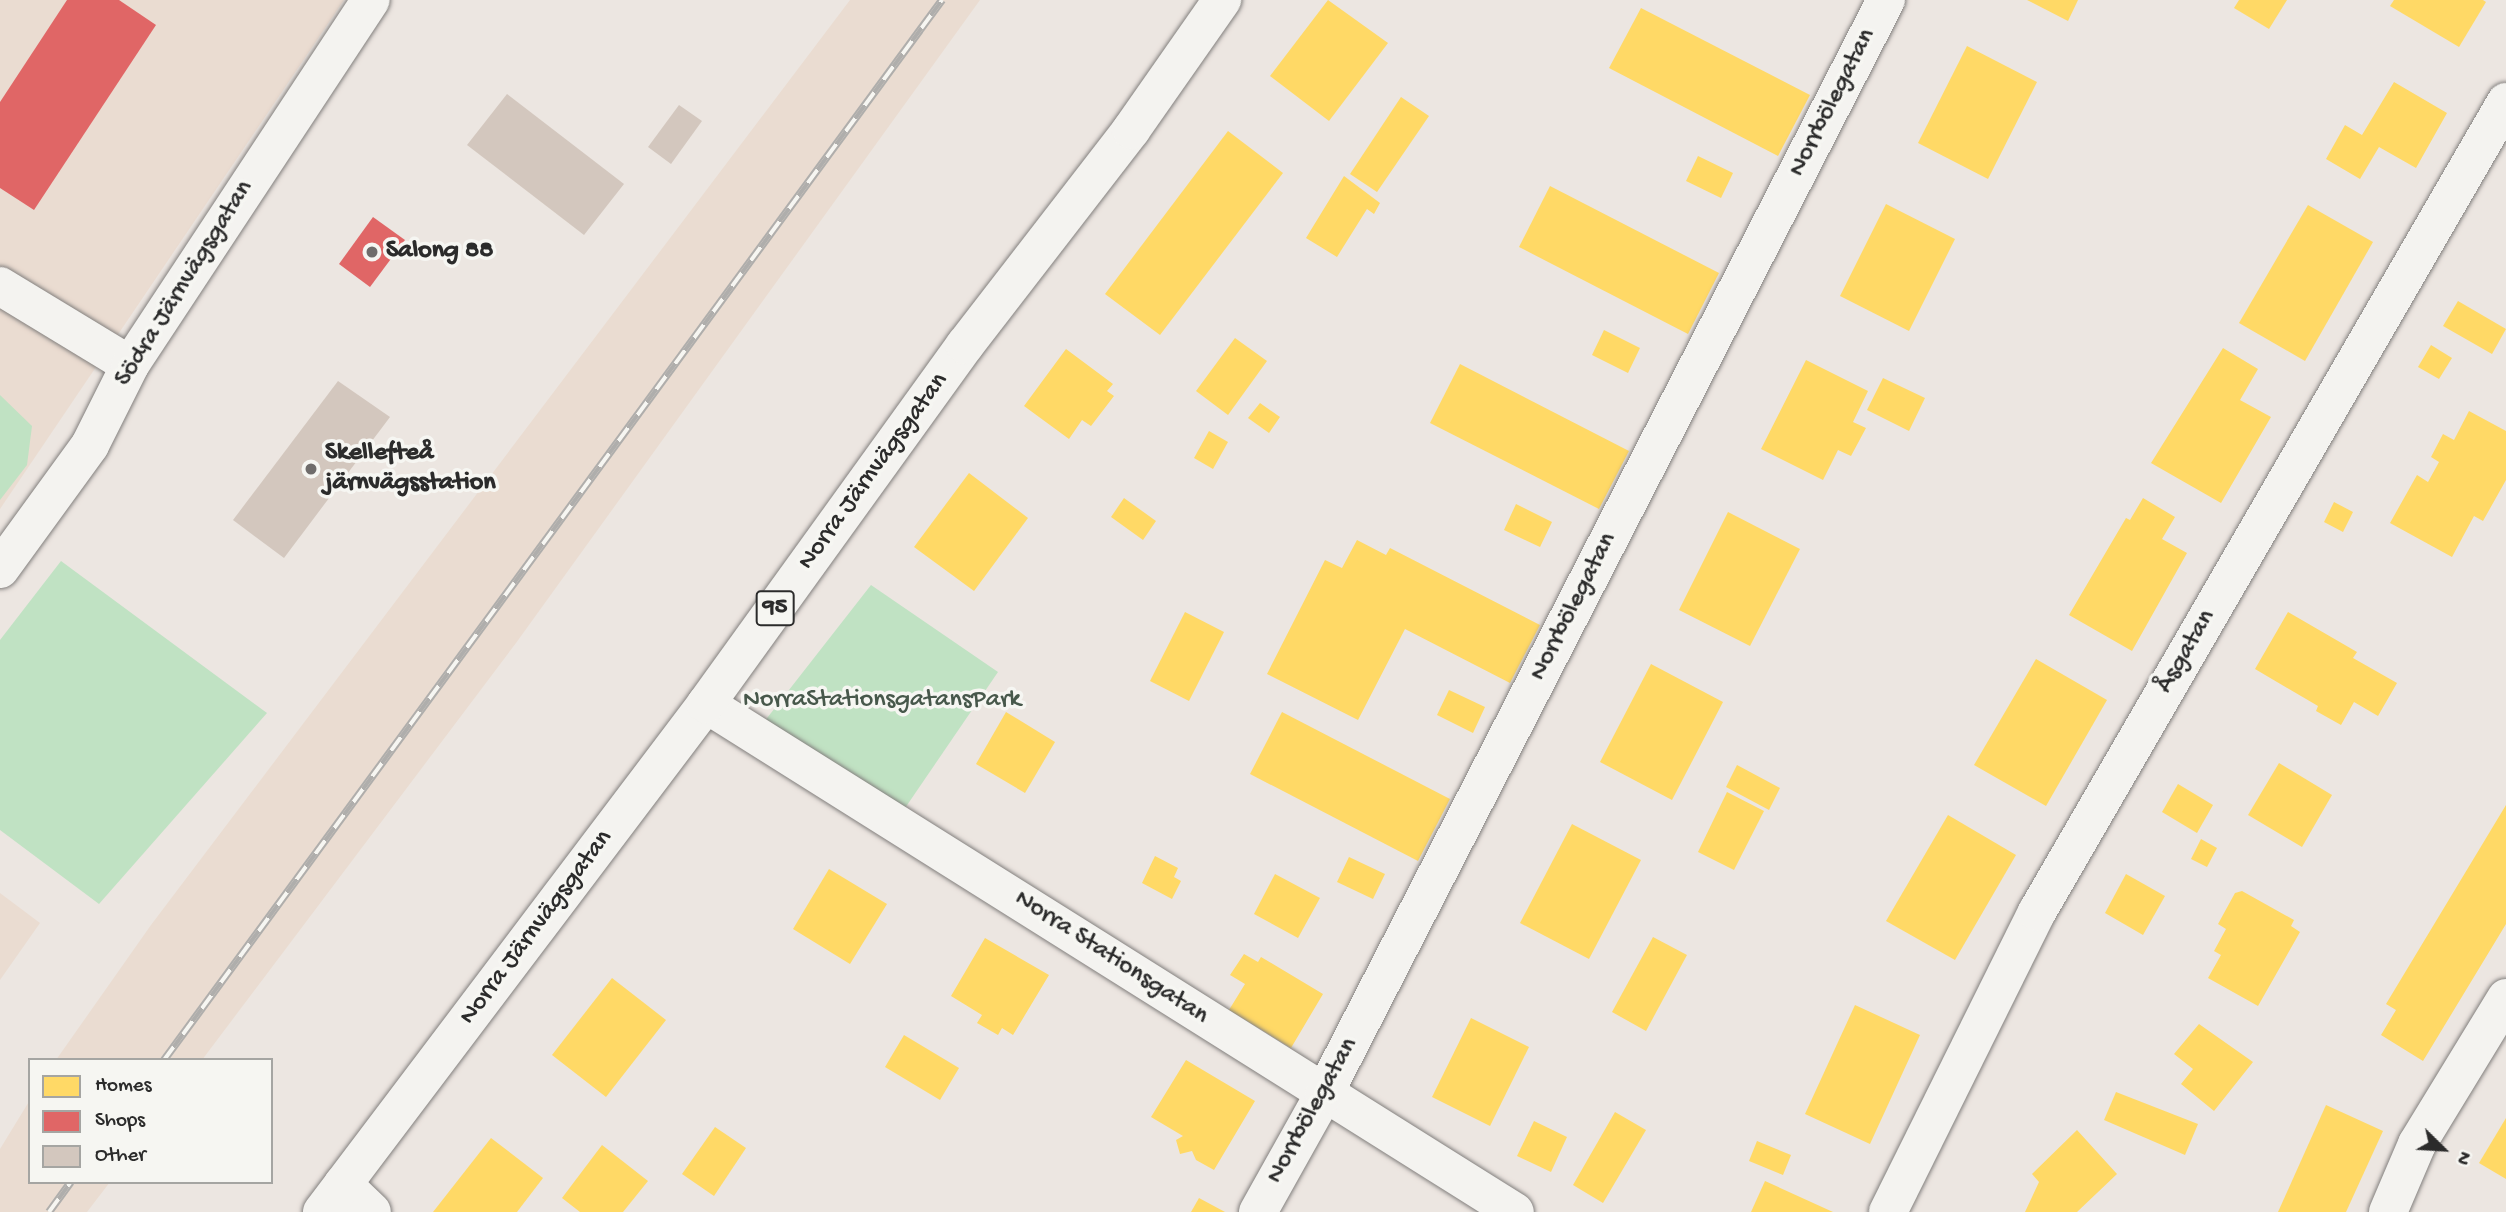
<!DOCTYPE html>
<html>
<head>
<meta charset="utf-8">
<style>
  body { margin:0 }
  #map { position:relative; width:2506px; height:1212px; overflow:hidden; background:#ece6e1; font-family:"Gochi Hand",sans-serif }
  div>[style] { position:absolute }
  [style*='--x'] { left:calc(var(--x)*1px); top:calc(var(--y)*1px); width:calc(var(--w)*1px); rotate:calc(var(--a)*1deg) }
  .built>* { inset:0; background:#eadcd1 }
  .green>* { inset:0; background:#c0e2c3 }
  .homes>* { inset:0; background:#ffd966 }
  .shops>* { inset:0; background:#e06666 }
  .building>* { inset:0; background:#d3c7be }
  .roads { filter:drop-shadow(0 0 2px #827f7d) drop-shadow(0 0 2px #827f7d) }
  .minor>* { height:38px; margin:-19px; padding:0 19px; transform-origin:19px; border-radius:19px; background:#f4f3f0 }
  .major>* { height:38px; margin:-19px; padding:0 19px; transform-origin:19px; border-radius:19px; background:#f4f3f0 }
  .rail>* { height:8px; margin-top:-4px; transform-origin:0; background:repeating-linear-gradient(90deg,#f6f6f2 0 16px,#afaeac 0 32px); box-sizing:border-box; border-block:2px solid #afaeac }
  .dots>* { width:19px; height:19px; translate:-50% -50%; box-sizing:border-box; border:4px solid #f6f6f2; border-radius:50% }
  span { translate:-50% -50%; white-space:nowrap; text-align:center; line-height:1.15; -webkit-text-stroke:7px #f6f6f2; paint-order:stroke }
  .shield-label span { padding:2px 5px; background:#f6f6f2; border:2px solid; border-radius:5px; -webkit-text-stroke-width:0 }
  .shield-label { font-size:24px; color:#2b2b2b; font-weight:700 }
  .street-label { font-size:26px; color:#2b2b2b }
  .poi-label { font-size:26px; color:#2b2b2b; font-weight:700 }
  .left { translate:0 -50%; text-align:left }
  .park-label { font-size:26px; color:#47584b }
  .legend { position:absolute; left:28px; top:1058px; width:245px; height:126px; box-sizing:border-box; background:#f6f6f2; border:2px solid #a5a5a2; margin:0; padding:9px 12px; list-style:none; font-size:21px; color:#2b2b2b }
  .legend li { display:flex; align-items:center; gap:14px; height:35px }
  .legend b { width:35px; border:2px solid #a5a5a2 }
  .north { position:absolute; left:2408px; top:1114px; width:70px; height:70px; -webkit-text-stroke:5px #f6f6f2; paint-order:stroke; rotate:114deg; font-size:19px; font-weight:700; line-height:28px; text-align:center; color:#2b2b2b }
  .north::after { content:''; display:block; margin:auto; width:24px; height:32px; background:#2b2b2b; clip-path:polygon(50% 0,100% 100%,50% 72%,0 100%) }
</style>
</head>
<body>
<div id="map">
  <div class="built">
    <i style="clip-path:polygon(0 0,344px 0,0 509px)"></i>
    <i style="clip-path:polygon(850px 0,980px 0,516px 643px,202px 1060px,56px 1060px,151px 925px)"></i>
    <i style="clip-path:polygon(0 893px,40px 923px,0 980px)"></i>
    <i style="clip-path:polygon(30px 1100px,30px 1182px,110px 1182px,87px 1212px,0 1212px,0 1149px)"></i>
  </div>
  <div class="green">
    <i style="clip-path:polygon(0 395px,32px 426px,27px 465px,0 500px)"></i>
    <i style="clip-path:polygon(61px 561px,267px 713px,99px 904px,0 830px,0 640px)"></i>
    <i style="clip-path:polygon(871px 585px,998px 672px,901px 814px,760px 727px)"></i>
  </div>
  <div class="homes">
    <i style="clip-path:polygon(1328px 0,1388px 43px,1329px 121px,1270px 76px)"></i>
    <i style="clip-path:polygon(2027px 0,2078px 0,2068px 21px)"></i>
    <i style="clip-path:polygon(2239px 0,2287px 0,2269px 29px,2234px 8px)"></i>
    <i style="clip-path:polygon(2394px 0,2483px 0,2486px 2px,2459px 47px,2390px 6px)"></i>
    <i style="clip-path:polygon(1641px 8px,1810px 95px,1778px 156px,1609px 68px)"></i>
    <i style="clip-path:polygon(1967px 46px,2037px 82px,1988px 179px,1918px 143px)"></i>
    <i style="clip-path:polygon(2394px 82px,2447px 113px,2416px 168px,2379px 147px,2360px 179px,2326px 159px,2345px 125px,2362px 135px)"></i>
    <i style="clip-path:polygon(1401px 97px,1429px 116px,1377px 192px,1350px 174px)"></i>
    <i style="clip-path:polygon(1228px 131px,1283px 173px,1160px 335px,1105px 294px)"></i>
    <i style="clip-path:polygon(1698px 156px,1733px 173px,1721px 198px,1686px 181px)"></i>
    <i style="clip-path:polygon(1344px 176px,1380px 203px,1374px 214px,1367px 209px,1337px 257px,1306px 238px)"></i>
    <i style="clip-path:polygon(1550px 186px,1719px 273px,1688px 334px,1519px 247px)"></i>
    <i style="clip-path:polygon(1886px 204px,1955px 239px,1909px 331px,1840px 296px)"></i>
    <i style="clip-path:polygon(2308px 205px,2373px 242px,2305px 361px,2239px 323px)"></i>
    <i style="clip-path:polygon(2458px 301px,2506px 329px,2492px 354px,2443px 326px)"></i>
    <i style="clip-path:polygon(1604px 330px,1640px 348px,1628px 373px,1592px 355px)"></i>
    <i style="clip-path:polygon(1235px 338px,1267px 361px,1228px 415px,1196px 391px)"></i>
    <i style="clip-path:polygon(2431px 345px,2452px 358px,2439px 379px,2418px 367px)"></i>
    <i style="clip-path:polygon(2223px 348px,2258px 369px,2240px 400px,2271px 417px,2221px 503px,2151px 463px)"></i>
    <i style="clip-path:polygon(1066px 349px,1113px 384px,1107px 391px,1114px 396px,1091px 426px,1082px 420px,1069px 439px,1024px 406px)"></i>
    <i style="clip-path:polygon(1806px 360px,1868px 391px,1853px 422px,1866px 428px,1851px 456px,1838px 450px,1823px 480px,1761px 449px)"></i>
    <i style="clip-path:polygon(1460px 364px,1629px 451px,1599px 509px,1430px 423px)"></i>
    <i style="clip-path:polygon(1883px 378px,1925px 398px,1909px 431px,1867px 410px)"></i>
    <i style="clip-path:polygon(1260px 403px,1280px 417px,1269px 433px,1248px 418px)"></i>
    <i style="clip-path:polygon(2469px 411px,2506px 431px,2506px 480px,2483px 521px,2474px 516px,2452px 557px,2390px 523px,2417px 475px,2428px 482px,2439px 462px,2431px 457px,2443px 434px,2454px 440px)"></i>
    <i style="clip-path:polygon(1209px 431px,1228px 442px,1213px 469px,1194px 458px)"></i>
    <i style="clip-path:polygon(969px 473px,1028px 518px,974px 591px,914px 547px)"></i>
    <i style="clip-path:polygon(1124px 498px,1156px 521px,1143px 540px,1111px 517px)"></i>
    <i style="clip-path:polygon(2143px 498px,2175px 517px,2162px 539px,2187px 553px,2132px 651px,2069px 615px,2126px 518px,2130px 520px)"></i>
    <i style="clip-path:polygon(2334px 502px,2353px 512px,2343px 532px,2324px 522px)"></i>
    <i style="clip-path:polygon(1516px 504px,1552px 522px,1540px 547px,1504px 530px)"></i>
    <i style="clip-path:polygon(1728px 512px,1800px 549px,1750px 646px,1679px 610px)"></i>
    <i style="clip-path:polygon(1357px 540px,1386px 555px,1390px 548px,1540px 625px,1510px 683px,1405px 629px,1358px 720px,1267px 674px,1325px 560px,1342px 568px)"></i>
    <i style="clip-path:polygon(1185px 612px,1224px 632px,1189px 701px,1150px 681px)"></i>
    <i style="clip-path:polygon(2288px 612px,2357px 652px,2353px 658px,2397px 683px,2378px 716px,2354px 702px,2341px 725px,2316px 711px,2318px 706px,2255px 669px)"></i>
    <i style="clip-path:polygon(2036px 659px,2107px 700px,2046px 806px,1974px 765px)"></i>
    <i style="clip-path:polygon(1651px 664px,1723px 702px,1672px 800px,1600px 762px)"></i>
    <i style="clip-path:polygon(1449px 690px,1485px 707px,1473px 733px,1437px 715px)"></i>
    <i style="clip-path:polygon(1006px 712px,1055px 742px,1025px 793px,976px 764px)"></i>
    <i style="clip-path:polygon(1282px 712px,1450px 799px,1418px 861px,1250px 774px)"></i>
    <i style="clip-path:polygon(2279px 763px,2332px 795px,2302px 847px,2248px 815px)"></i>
    <i style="clip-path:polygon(1737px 765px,1780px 788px,1769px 810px,1726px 787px)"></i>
    <i style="clip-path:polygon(2178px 784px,2213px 805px,2197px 833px,2162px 812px)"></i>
    <i style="clip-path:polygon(1727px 792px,1764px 811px,1734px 870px,1698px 852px)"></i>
    <i style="clip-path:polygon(2506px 805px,2506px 924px,2423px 1061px,2381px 1035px,2396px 1010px,2386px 1004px)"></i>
    <i style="clip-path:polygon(1948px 815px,2016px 855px,1955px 960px,1886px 921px)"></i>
    <i style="clip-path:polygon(1572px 824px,1641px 860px,1589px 959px,1520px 923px)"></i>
    <i style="clip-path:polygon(2201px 839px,2217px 848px,2207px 867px,2191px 859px)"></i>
    <i style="clip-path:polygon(1155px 856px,1178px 868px,1174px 877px,1181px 881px,1172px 899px,1142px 883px)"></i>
    <i style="clip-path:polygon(1349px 857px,1385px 874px,1373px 899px,1337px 882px)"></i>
    <i style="clip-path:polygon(829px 869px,887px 904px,850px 964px,793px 929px)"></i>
    <i style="clip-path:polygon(1275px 874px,1320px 898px,1298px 938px,1254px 914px)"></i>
    <i style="clip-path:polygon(2126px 874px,2165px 896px,2143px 935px,2105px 913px)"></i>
    <i style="clip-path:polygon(2242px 891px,2294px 920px,2291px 926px,2300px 932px,2258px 1006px,2208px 978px,2221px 955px,2214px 951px,2226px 929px,2218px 924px,2235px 893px)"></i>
    <i style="clip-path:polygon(1653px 937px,1687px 955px,1646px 1031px,1612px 1012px)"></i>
    <i style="clip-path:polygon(985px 938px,1049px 975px,1013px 1035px,1002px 1028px,998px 1035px,977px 1023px,982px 1015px,951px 996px)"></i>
    <i style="clip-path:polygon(1244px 954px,1258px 962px,1261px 957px,1323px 994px,1291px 1048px,1229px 1010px,1245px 984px,1230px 975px)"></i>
    <i style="clip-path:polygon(612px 978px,666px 1020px,606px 1097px,552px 1055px)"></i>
    <i style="clip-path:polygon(1855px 1005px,1920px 1035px,1870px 1144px,1805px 1114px)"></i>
    <i style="clip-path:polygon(1471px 1018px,1529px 1047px,1490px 1126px,1432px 1097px)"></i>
    <i style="clip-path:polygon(2199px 1024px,2253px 1062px,2214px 1111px,2181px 1084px,2193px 1069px,2174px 1054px)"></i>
    <i style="clip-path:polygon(904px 1035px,959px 1068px,940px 1100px,885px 1067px)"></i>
    <i style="clip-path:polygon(1186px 1060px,1255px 1101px,1214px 1170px,1196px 1160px,1192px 1151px,1180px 1154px,1176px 1140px,1183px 1136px,1151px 1117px)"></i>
    <i style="clip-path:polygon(2116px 1092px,2198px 1124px,2185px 1155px,2104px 1120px)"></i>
    <i style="clip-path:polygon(2326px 1105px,2383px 1131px,2346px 1212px,2278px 1212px)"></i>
    <i style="clip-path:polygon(1615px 1112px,1646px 1130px,1603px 1203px,1573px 1185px)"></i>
    <i style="clip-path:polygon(2506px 1118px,2506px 1179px,2479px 1163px)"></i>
    <i style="clip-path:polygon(1534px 1121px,1567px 1137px,1551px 1172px,1517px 1156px)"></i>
    <i style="clip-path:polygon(715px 1127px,746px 1148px,714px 1196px,682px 1174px)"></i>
    <i style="clip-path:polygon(2077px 1130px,2117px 1174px,2077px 1212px,2025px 1212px,2039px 1182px,2032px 1174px)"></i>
    <i style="clip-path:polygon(491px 1138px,543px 1178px,517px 1212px,433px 1212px)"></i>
    <i style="clip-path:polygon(1757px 1141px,1791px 1155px,1783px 1175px,1749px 1161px)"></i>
    <i style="clip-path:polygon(602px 1145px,648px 1181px,623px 1212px,580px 1212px,562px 1198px)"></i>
    <i style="clip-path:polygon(1765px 1181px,1833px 1212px,1751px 1212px)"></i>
    <i style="clip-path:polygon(1199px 1198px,1225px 1212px,1191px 1212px)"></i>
  </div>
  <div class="shops">
    <i style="clip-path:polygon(67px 0,119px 0,156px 25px,34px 210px,0 188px,0 102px)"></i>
    <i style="clip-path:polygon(373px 217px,405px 240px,370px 287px,339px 264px)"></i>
  </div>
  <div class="building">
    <i style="clip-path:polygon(507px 94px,624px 184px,584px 235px,467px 145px)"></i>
    <i style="clip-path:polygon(679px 105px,702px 121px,671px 164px,648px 147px)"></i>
    <i style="clip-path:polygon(338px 381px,390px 417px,284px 558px,233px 520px)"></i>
  </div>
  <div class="roads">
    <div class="minor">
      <i style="--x:0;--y:286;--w:152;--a:31.3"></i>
      <i style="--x:0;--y:569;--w:153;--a:-54"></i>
      <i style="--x:90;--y:445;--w:89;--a:-63.4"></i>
      <i style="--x:130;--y:365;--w:437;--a:-56.6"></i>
      <i style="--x:706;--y:704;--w:955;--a:32.13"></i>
      <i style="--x:343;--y:1184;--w:40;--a:44"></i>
      <i style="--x:1258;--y:1212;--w:135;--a:-60.8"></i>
      <i style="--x:1324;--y:1094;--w:1230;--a:-62.81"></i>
      <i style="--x:1888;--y:1212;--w:335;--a:-63.6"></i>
      <i style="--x:2037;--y:912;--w:936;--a:-59.93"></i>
      <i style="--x:2388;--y:1212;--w:74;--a:-66.9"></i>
      <i style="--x:2417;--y:1144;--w:171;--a:-58.6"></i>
    </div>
    <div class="major">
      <i style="--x:322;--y:1212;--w:637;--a:-52.91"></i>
      <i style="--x:706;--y:704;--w:443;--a:-54.2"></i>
      <i style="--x:965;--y:345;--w:272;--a:-52.3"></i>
      <i style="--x:1131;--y:130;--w:159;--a:-55"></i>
    </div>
  </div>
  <div class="rail">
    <i style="--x:164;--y:1060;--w:1315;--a:-53.72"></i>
    <i style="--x:49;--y:1212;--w:37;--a:-54"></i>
  </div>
  <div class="dots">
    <i style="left:372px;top:252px;background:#6f6c6b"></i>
    <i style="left:311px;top:469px;background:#6f6c6b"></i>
  </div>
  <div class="shield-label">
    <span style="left:775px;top:608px">95</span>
  </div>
  <div class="street-label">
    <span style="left:1833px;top:103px;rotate:-63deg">Norrbölegatan</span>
    <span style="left:185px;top:284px;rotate:-58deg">Södra Järnvägsgatan</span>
    <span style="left:874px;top:472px;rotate:-54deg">Norra Järnvägsgatan</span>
    <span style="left:1574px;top:607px;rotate:-63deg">Norrbölegatan</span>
    <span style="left:2187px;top:652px;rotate:-60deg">Åsgatan</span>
    <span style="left:537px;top:928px;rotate:-53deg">Norra Järnvägsgatan</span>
    <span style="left:1111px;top:958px;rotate:33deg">Norra Stationsgatan</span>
    <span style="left:1313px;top:1111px;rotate:-61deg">Norrbölegatan</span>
  </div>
  <div class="poi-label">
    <span class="left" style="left:386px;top:252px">Salong 88</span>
    <span class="left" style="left:325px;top:469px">Skellefteå<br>järnvägsstation</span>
  </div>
  <div class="park-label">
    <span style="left:882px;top:701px">NorraStationsgatansPark</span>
  </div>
  <ul class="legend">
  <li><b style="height:19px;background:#ffd966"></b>Homes</li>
  <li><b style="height:19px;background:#e06666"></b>Shops</li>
  <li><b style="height:19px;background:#d3c7be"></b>Other</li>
  </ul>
  <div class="north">N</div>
</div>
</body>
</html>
